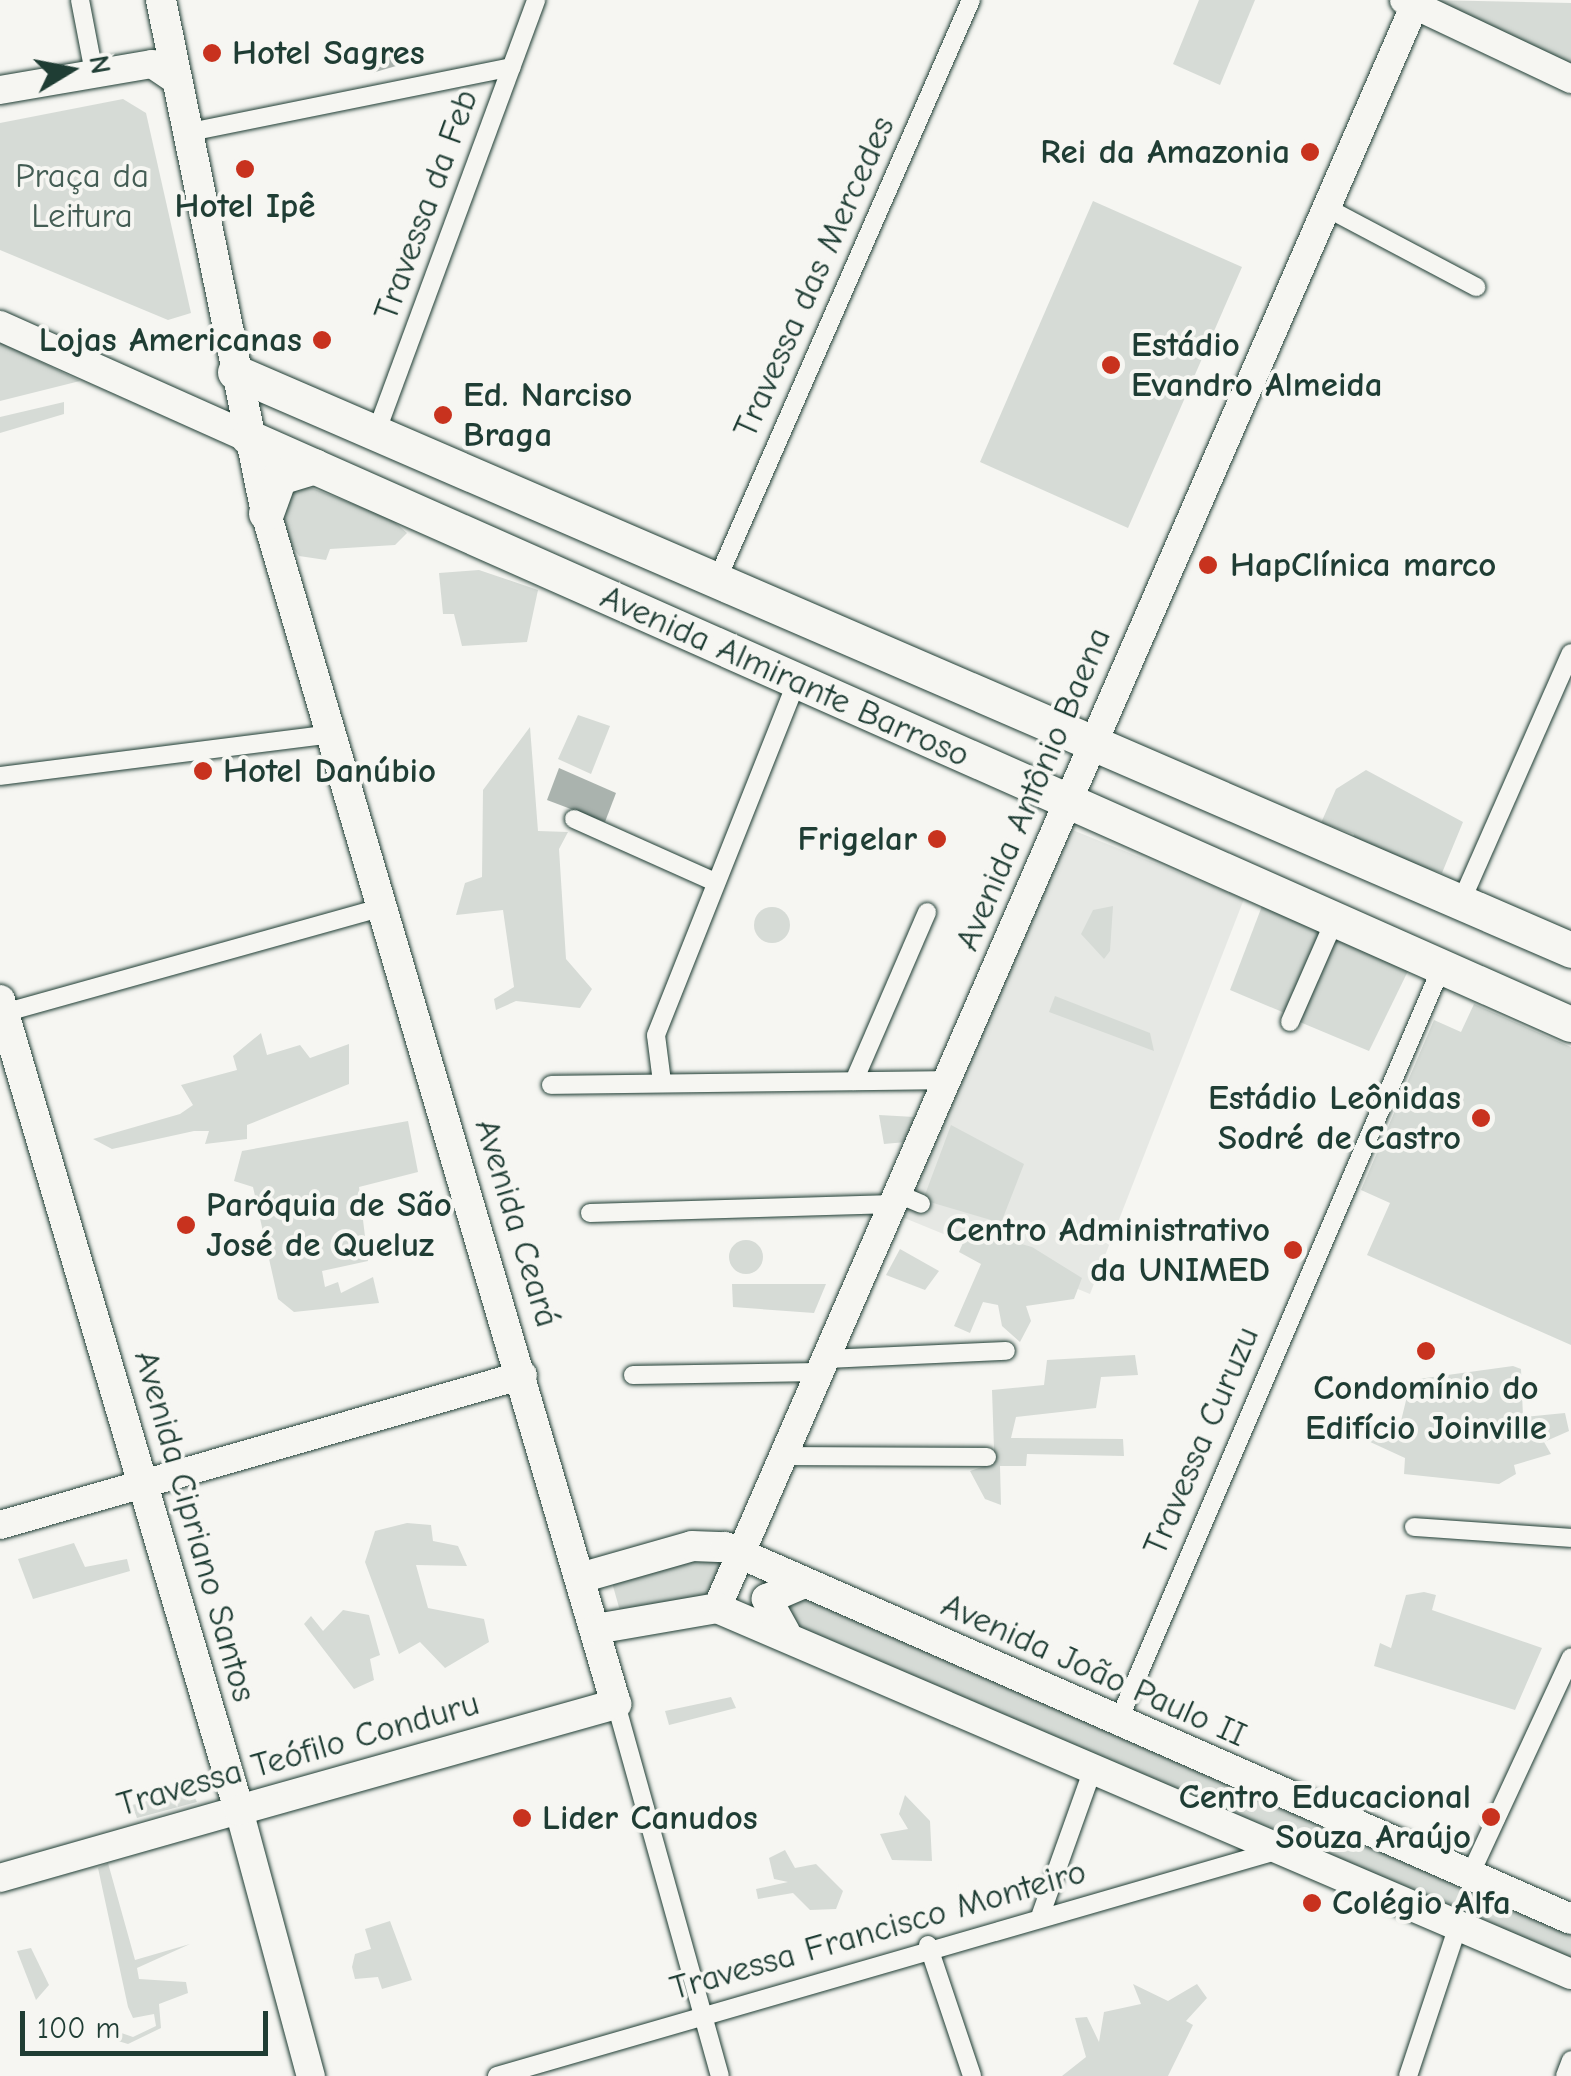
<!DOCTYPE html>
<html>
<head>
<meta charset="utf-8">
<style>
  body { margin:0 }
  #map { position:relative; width:1571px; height:2076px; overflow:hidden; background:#f6f6f2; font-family:"Comic Neue",sans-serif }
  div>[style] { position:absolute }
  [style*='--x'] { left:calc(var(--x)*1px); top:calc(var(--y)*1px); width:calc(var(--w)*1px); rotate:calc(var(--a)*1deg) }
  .built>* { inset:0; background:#e6e8e4 }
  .green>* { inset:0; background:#d6dbd6 }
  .round { border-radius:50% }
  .water>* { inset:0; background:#aab3ae }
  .roads { filter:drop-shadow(0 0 2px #1f3d34) drop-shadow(0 0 2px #1f3d34) }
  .street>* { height:18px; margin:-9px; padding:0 9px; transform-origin:9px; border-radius:9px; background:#f6f6f2 }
  .secondary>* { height:28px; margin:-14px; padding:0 14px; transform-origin:14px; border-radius:14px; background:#f6f6f2 }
  .primary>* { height:30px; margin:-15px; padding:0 15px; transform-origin:15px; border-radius:15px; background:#f6f6f2 }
  .highway>* { height:35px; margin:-17.5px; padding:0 17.5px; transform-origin:17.5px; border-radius:17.5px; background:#f6f6f2 }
  .dots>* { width:28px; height:28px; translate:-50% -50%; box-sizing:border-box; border:5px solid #f6f6f2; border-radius:50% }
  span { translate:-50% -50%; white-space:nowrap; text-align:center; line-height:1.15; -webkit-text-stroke:8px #f6f6f2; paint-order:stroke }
  .poi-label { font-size:35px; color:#1f3d34; font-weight:700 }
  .left { translate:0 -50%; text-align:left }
  .right { translate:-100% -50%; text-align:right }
  .park-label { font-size:35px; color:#445d54 }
  .street-label { font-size:35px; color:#1f3d34 }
  .north { position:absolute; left:20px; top:20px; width:100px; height:100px; -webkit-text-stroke:8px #f6f6f2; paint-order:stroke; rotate:80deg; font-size:28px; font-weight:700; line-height:40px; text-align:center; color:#1f3d34 }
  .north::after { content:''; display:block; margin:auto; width:35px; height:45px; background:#1f3d34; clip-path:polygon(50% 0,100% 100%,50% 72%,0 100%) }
  .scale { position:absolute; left:20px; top:2011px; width:248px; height:45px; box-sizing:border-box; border:5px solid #1f3d34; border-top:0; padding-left:12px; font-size:30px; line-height:35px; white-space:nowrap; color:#1f3d34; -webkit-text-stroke:8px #f6f6f2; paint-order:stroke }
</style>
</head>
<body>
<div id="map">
  <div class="built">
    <i style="clip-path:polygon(1070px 829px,1244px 899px,1090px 1294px,902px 1217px)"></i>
  </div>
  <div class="green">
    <i style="clip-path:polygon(1199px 0,1255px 0,1220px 85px,1173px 64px)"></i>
    <i style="clip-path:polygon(1430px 0,1571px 3px,1571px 68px)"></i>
    <i style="clip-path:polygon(123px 99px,146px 113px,191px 313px,168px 320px,0 250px,0 123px)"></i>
    <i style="clip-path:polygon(1093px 201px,1242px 267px,1128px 528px,980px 462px)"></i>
    <i style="clip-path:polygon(0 342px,80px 381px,0 401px)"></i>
    <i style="clip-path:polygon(64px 402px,64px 414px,0 433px,0 417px)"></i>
    <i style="clip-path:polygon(301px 484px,390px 518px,407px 533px,395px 545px,330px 549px,326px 560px,299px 556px,274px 520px,276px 502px)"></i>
    <i style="clip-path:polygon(479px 570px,538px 590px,527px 642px,462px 646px,454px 614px,443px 614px,439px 573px)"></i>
    <i style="clip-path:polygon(578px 715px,610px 726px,591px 774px,558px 759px)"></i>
    <i style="clip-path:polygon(530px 727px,538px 831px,568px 832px,559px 849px,566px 959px,592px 989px,580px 1008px,516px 1001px,496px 1010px,494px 999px,514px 987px,503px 910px,456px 915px,465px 883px,482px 877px,483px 790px)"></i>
    <i style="clip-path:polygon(1366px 770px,1463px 822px,1442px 873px,1351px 848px,1354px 834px,1321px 823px,1336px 789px)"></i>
    <i style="clip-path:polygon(1113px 906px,1110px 951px,1104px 959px,1081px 934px,1093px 910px)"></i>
    <i style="clip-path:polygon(1262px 906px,1324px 932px,1287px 1014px,1230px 990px)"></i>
    <i class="round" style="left:754px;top:907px;width:36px;height:36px"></i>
    <i style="clip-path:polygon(1333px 938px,1408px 971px,1369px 1051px,1295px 1020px)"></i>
    <i style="clip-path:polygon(1055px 996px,1150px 1033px,1154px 1051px,1049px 1012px)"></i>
    <i style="clip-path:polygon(1474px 1004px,1571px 1047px,1571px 1345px,1367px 1255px,1390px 1203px,1361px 1190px,1434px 1020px,1461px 1032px)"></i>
    <i style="clip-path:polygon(261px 1033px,267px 1055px,300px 1045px,310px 1058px,349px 1044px,349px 1084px,247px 1125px,247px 1139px,205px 1144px,209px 1131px,194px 1131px,112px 1149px,93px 1139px,180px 1114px,193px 1105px,181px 1085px,237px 1070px,233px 1056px)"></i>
    <i style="clip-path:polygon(879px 1115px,915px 1117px,906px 1142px,884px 1144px)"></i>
    <i style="clip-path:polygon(408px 1121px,418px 1172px,359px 1187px,368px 1261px,322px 1271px,325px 1287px,338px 1282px,341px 1293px,373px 1277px,379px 1303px,294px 1312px,278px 1299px,253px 1187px,234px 1181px,242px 1151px)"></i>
    <i style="clip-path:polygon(951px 1125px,1024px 1164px,1001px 1223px,923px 1200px)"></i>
    <i style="clip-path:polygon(969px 1229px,1032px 1247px,1082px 1278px,1074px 1299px,1026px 1306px,1031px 1321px,1020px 1342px,1002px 1326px,998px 1305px,983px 1302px,970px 1333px,954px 1326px,981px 1264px,959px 1252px)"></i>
    <i class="round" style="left:729px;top:1240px;width:34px;height:34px"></i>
    <i style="clip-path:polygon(900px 1249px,939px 1271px,925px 1290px,886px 1275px)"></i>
    <i style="clip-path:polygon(732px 1284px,826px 1284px,814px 1313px,733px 1307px)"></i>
    <i style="clip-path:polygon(1135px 1355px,1138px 1375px,1101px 1377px,1096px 1408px,1016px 1417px,1011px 1438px,1123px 1439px,1124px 1456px,1027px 1454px,1026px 1466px,1000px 1466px,1001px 1505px,985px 1499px,970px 1471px,988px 1465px,994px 1449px,992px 1390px,1044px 1385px,1047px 1360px)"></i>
    <i style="clip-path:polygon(1513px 1366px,1521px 1369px,1523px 1417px,1565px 1413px,1569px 1431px,1544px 1442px,1551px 1454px,1514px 1465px,1516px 1474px,1499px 1484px,1404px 1474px,1405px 1458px,1368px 1441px,1400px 1425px,1411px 1380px)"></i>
    <i style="clip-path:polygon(407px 1523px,431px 1525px,433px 1541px,458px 1546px,467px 1566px,416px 1565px,428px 1608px,484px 1619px,489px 1642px,445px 1668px,420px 1642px,399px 1654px,365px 1562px,375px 1531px)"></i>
    <i style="clip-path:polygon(74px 1543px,85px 1567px,127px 1559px,130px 1571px,33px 1599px,18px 1559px)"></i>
    <i style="clip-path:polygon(703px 1554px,728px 1560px,711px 1596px,620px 1611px,611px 1579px)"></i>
    <i style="clip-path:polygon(793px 1586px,1571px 1922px,1571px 1960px,782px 1621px)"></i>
    <i style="clip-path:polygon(1424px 1592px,1436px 1595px,1432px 1610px,1542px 1648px,1515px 1710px,1374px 1666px,1380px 1643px,1391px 1648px,1406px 1595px)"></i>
    <i style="clip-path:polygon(343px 1610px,369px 1615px,380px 1655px,370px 1659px,374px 1680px,354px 1689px,304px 1624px,311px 1616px,323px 1631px)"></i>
    <i style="clip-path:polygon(731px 1697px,736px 1708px,669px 1725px,665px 1711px)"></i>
    <i style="clip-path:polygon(191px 1790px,197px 1802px,137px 1818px,132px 1805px)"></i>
    <i style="clip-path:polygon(905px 1795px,930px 1821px,932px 1861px,892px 1860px,880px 1834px,908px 1829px,899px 1814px)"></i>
    <i style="clip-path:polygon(785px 1850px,795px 1868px,816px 1864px,843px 1891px,836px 1909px,810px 1910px,793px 1893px,758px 1899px,756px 1889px,788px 1882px,774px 1879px,769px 1858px)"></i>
    <i style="clip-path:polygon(108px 1863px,135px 1960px,190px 1944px,137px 1968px,139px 1979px,186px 1982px,188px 1993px,159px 2004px,161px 2028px,128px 2044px,108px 2038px,110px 2029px,133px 2037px,156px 2026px,154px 2014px,133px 2018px,128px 2007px,98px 1868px)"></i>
    <i style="clip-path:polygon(390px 1921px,412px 1980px,382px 1989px,378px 1977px,355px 1979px,352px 1967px,355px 1954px,371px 1949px,365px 1929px)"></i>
    <i style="clip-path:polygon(31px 1948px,49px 1985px,36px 2000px,17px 1951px)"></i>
    <i style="clip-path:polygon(1133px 1984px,1168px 2001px,1197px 1984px,1207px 1998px,1186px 2021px,1193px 2025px,1168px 2076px,1062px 2076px,1086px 2057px,1075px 2018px,1087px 2017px,1099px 2042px,1104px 2012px,1141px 2004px)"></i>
  </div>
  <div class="water">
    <i style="clip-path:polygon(401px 48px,403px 64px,372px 73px,362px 63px)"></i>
    <i style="clip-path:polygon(559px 768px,616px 793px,605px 822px,547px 800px)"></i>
  </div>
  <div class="roads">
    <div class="street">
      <i style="--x:80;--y:0;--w:74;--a:79.1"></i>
      <i style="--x:190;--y:132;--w:328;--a:-11.4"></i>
      <i style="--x:1327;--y:208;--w:169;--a:27.9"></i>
      <i style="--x:376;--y:433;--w:462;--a:-69.7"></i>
      <i style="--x:717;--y:580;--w:633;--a:-66.35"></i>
      <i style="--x:0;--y:776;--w:334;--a:-7.2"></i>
      <i style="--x:574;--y:819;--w:154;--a:24.1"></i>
      <i style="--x:1461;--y:902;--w:272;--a:-66.2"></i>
      <i style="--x:0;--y:1014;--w:397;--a:-15.6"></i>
      <i style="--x:1290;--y:1022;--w:115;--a:-66.3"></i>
      <i style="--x:854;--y:1081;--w:184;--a:-66.6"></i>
      <i style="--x:662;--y:1082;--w:47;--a:-97.3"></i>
      <i style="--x:656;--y:1035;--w:382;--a:-68.3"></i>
      <i style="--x:551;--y:1085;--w:397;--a:-0.7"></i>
      <i style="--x:898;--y:1194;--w:25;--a:23"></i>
      <i style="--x:590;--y:1213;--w:304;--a:-1.7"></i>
      <i style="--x:827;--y:1359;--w:179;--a:-2.6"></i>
      <i style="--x:633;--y:1375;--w:187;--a:-0.9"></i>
      <i style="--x:784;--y:1456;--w:203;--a:0.3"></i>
      <i style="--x:1414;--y:1527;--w:157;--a:4"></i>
      <i style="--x:616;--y:1704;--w:386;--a:74.4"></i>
      <i style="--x:1118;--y:1722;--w:823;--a:-66.8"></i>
      <i style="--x:1470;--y:1875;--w:240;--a:-65.1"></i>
      <i style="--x:1041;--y:1914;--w:154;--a:-70.3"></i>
      <i style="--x:928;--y:1945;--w:138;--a:71.4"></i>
      <i style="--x:497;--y:2076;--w:814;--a:-16.12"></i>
      <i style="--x:1408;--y:2076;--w:158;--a:-71.6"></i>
      <i style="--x:1565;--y:2076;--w:17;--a:-69"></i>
    </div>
    <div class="secondary">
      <i style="--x:1404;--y:0;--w:185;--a:25.3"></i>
      <i style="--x:0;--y:90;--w:154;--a:-9.7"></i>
      <i style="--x:152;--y:64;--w:32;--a:34"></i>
      <i style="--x:0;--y:1525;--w:544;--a:-16"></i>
      <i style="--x:717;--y:1608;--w:1754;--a:-66.48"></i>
      <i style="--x:0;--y:1878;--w:248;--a:-15.9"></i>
      <i style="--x:239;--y:1810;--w:276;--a:74.9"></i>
    </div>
    <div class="primary">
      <i style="--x:0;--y:326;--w:272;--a:24.1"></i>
      <i style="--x:0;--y:1000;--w:845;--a:73.56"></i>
      <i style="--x:239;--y:1810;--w:392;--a:-15.7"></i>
      <i style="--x:616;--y:1704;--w:1241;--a:-106.38"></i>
      <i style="--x:266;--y:513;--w:524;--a:-101.57"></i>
      <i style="--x:580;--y:1578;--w:116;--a:-15.9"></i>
      <i style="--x:692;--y:1546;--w:33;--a:2"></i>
      <i style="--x:725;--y:1547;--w:924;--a:23.74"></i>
      <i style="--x:596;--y:1629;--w:123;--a:-9.8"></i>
      <i style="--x:717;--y:1608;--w:929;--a:23.2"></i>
      <i style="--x:785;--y:1632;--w:38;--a:-119"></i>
      <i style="--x:767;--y:1599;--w:40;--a:-23.4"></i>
    </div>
    <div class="highway">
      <i style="--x:235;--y:372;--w:1456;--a:23.39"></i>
      <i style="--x:248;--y:437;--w:1447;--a:23.93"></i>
      <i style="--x:266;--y:513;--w:38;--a:-70"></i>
      <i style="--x:279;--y:477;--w:37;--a:-17"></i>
    </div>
  </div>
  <div class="dots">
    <i style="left:212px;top:53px;background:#c8321e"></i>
    <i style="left:1310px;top:152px;background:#c8321e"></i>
    <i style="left:245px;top:169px;background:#c8321e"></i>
    <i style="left:322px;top:340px;background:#c8321e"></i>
    <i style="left:1111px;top:365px;background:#c8321e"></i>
    <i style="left:443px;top:415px;background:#c8321e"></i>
    <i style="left:1208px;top:565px;background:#c8321e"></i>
    <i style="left:203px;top:771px;background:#c8321e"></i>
    <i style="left:937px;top:839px;background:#c8321e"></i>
    <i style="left:1481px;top:1118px;background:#c8321e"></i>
    <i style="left:186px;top:1225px;background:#c8321e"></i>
    <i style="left:1293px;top:1250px;background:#c8321e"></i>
    <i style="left:1426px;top:1351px;background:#c8321e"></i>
    <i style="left:1491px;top:1817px;background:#c8321e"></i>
    <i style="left:522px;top:1818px;background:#c8321e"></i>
    <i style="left:1312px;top:1903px;background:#c8321e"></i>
  </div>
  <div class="poi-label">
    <span class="left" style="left:232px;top:53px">Hotel Sagres</span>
    <span class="right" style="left:1290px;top:152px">Rei da Amazonia</span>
    <span style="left:245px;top:206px">Hotel Ipê</span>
    <span class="right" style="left:302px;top:340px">Lojas Americanas</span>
    <span class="left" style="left:1131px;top:365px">Estádio<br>Evandro Almeida</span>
    <span class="left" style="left:463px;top:415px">Ed. Narciso<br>Braga</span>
    <span class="left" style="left:1230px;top:565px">HapClínica marco</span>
    <span class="left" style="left:223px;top:771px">Hotel Danúbio</span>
    <span class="right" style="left:917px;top:839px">Frigelar</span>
    <span class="right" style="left:1461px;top:1118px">Estádio Leônidas<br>Sodré de Castro</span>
    <span class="left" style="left:206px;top:1225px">Paróquia de São<br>José de Queluz</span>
    <span class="right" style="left:1270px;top:1250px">Centro Administrativo<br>da UNIMED</span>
    <span style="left:1426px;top:1408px">Condomínio do<br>Edifício Joinville</span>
    <span class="right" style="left:1471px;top:1817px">Centro Educacional<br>Souza Araújo</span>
    <span class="left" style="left:542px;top:1818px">Lider Canudos</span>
    <span class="left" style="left:1332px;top:1903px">Colégio Alfa</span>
  </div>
  <div class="park-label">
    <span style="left:82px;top:196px">Praça da<br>Leitura</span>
  </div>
  <div class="street-label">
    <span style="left:426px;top:205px;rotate:-70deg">Travessa da Feb</span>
    <span style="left:814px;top:277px;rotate:-66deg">Travessa das Mercedes</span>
    <span style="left:785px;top:676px;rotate:24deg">Avenida Almirante Barroso</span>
    <span style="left:1033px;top:789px;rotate:-67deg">Avenida Antônio Baena</span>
    <span style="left:517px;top:1223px;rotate:73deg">Avenida Ceará</span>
    <span style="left:1201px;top:1441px;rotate:-67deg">Travessa Curuzu</span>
    <span style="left:195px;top:1526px;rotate:74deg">Avenida Cipriano Santos</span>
    <span style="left:1094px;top:1670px;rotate:24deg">Avenida João Paulo II</span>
    <span style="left:298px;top:1754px;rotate:-16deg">Travessa Teófilo Conduru</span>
    <span style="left:878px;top:1930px;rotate:-16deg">Travessa Francisco Monteiro</span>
  </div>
  <div class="north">N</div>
  <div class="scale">100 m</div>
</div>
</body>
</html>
